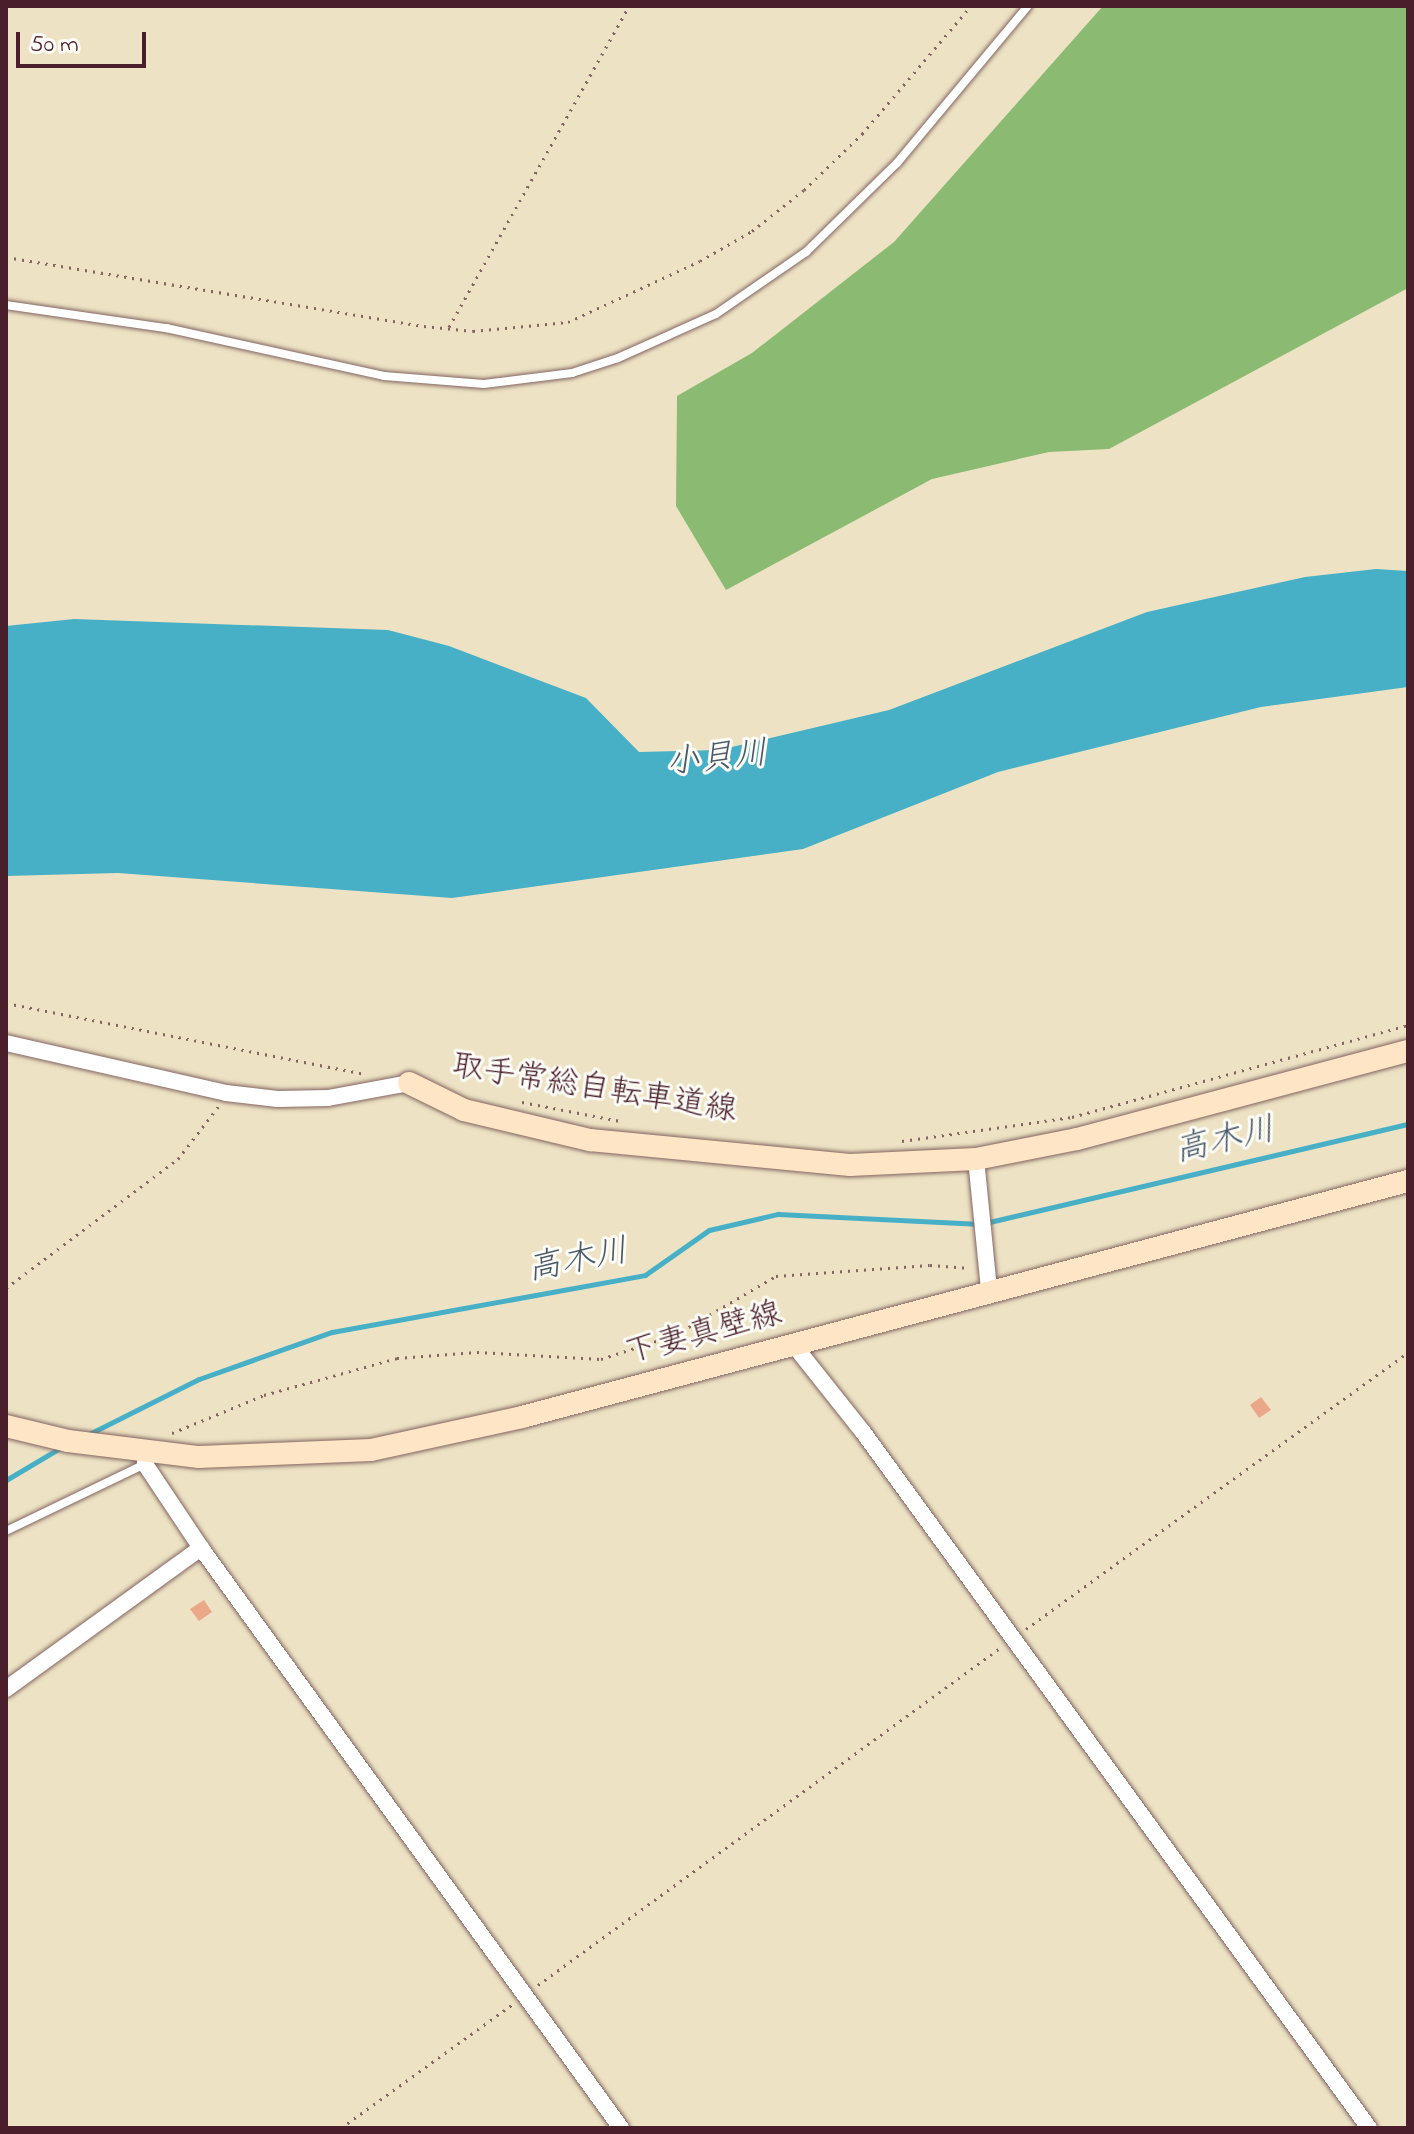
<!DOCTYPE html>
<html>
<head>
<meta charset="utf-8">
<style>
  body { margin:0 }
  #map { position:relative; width:1414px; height:2134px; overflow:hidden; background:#ede3c4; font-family:"Indie Flower","Klee One",sans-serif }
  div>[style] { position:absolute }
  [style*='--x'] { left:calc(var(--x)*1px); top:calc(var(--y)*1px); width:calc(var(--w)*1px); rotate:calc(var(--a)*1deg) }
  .forest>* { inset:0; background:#8bba72 }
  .water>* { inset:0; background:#47b0c6 }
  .stream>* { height:5px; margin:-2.5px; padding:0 2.5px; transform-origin:2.5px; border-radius:2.5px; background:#47b0c6 }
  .building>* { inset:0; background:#eba889 }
  .path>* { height:3px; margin-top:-1.5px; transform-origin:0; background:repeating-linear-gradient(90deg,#836461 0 2px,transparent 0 8px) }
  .roads { filter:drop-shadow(0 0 2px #836461) drop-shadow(0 0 2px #836461) }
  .lane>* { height:8px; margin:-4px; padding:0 4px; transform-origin:4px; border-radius:4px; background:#fff }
  .street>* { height:16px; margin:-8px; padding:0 8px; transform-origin:8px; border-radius:8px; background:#fff }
  .secondary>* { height:22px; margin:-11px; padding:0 11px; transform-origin:11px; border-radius:11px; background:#fde5c5 }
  span { translate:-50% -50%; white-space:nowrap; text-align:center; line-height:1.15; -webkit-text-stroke:6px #fdfcf7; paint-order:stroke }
  .street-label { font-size:32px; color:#4a1f2b }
  .water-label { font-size:34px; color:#495969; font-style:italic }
  .frame { position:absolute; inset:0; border:8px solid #4a1f2b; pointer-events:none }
  .scale { position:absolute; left:16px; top:32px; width:130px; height:36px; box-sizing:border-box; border:4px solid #4a1f2b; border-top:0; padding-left:10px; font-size:24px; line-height:28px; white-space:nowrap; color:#4a1f2b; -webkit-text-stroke:6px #fdfcf7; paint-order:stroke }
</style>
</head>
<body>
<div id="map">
  <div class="forest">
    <i style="clip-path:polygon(1103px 6px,1408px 6px,1408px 288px,1109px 449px,1049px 452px,932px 479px,726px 590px,676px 506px,677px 396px,752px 353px,894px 242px)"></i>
  </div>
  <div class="water">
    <i style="clip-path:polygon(1376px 569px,1408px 571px,1408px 687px,1261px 707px,998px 772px,803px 849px,452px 898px,118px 873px,6px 876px,6px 626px,74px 619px,388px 630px,449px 646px,586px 698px,639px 752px,719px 750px,889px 710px,1147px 612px,1305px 577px)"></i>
  </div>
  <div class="stream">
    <i style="--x:87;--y:1435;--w:125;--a:-26.6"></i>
    <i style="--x:199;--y:1379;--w:141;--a:-19.5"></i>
    <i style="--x:332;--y:1332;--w:318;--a:-10.3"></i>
    <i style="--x:645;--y:1275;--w:78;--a:-35.1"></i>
    <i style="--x:709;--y:1230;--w:71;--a:-13.1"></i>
    <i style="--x:778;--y:1214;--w:203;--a:2.8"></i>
    <i style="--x:981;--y:1224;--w:439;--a:-13.2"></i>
    <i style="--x:6;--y:1480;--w:63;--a:-30.7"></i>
  </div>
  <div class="building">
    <i style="clip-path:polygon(1261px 1397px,1271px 1410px,1259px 1418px,1250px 1405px)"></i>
    <i style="clip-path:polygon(204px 1600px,212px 1612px,199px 1621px,190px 1609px)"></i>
  </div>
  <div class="path">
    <i style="--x:6;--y:257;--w:424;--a:9.4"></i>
    <i style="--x:424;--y:326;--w:49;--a:5.8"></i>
    <i style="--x:473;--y:331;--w:95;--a:-5.4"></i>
    <i style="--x:568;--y:322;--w:145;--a:-24.8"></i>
    <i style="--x:700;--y:261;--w:60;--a:-30"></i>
    <i style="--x:752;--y:231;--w:66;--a:-38.3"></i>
    <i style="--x:804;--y:190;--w:81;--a:-44"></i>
    <i style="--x:862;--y:134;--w:168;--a:-49.6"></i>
    <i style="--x:449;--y:327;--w:368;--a:-60.7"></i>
    <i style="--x:6;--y:1003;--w:366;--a:11.2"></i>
    <i style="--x:522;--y:1102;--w:100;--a:11"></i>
    <i style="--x:902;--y:1141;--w:172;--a:-8"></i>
    <i style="--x:1072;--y:1117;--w:348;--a:-15.3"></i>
    <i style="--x:6;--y:1288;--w:215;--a:-36.9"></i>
    <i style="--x:178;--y:1159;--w:66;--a:-52.4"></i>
    <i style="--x:172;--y:1433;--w:100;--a:-22.4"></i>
    <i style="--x:264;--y:1395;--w:138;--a:-15.5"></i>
    <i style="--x:397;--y:1358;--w:80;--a:-4.3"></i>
    <i style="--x:477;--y:1352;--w:124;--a:3.2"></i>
    <i style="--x:601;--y:1359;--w:78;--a:-18"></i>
    <i style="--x:675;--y:1335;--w:117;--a:-30.3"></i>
    <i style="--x:776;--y:1276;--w:154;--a:-4.1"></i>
    <i style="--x:930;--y:1265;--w:40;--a:4.3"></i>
    <i style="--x:1026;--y:1629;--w:472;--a:-35.9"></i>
    <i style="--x:538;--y:1985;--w:572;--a:-36.11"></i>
    <i style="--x:341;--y:2128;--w:212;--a:-35.8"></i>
  </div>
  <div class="roads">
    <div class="lane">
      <i style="--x:6;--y:305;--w:162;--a:8.2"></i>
      <i style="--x:166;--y:328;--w:223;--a:12.4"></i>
      <i style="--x:384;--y:376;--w:100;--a:4.6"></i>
      <i style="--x:484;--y:384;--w:89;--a:-7.1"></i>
      <i style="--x:572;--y:373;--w:48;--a:-18.1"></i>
      <i style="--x:618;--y:358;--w:107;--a:-24.2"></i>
      <i style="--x:716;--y:314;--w:109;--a:-34.6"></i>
      <i style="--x:806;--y:252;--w:127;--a:-44.4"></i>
      <i style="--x:897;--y:163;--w:204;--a:-50.2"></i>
      <i style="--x:6;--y:1531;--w:154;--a:-25.7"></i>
    </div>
    <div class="street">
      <i style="--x:6;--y:1043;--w:226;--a:12.8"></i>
      <i style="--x:226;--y:1093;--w:52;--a:6.6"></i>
      <i style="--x:278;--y:1099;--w:50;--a:-1.1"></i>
      <i style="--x:328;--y:1098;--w:82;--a:-10.5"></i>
      <i style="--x:976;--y:1159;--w:131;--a:84.3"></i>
      <i style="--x:793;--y:1344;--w:112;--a:51.5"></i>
      <i style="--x:863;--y:1432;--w:860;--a:53.98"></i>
      <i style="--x:146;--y:1452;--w:12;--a:95"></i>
      <i style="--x:145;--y:1464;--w:101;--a:56.3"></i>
      <i style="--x:201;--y:1548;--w:716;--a:54.09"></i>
      <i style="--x:6;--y:1689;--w:241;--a:-35.9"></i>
    </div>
    <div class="secondary">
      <i style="--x:409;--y:1083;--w:61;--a:26.1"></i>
      <i style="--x:464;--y:1110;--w:130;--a:13.4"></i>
      <i style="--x:590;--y:1140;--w:261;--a:5.5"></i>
      <i style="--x:850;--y:1165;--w:126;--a:-2.7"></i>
      <i style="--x:976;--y:1159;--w:103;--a:-11.2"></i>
      <i style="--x:1077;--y:1139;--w:342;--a:-14.9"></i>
      <i style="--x:6;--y:1426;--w:64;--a:13.6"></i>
      <i style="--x:68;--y:1441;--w:132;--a:7"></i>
      <i style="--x:199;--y:1457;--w:172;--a:-2.3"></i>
      <i style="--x:371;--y:1450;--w:155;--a:-12.3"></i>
      <i style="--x:522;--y:1417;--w:917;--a:-14.92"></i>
    </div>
  </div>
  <div class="street-label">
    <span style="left:594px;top:1090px;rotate:9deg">取手常総自転車道線</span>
    <span style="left:704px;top:1335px;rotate:-15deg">下妻真壁線</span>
  </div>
  <div class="water-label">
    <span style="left:717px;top:760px;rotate:-6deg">小貝川</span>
    <span style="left:1225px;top:1142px;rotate:-13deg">高木川</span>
    <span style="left:578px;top:1262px;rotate:-11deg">高木川</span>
  </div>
  <div class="frame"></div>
  <div class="scale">50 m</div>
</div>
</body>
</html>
